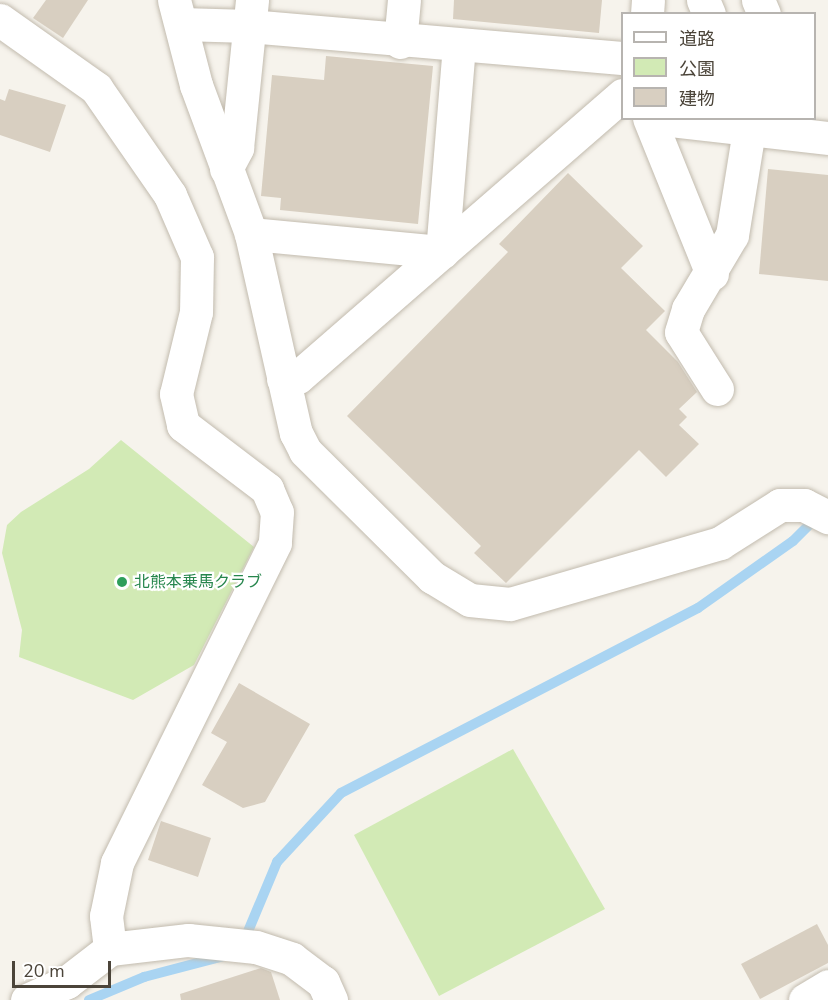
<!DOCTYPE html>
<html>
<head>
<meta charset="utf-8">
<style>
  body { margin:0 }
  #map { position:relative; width:828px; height:1000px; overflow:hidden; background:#f6f3ec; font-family:"Nunito Sans","Noto Sans JP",sans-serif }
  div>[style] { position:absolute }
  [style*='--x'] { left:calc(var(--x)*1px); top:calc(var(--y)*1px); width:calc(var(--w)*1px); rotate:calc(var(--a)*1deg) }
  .green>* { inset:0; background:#d2eab5 }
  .stream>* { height:10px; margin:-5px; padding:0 5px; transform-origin:5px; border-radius:5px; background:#a9d4f2 }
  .building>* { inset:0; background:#d8cfc1 }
  .roads { filter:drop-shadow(0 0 2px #c2bbae) drop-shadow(0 0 2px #c2bbae) }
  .minor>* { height:33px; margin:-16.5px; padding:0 16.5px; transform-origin:16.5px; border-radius:16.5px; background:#fff }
  .dots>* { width:16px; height:16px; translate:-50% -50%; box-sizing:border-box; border:3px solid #fff; border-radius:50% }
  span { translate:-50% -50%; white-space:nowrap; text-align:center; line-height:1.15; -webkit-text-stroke:4.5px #fff; paint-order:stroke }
  .leisure-label { font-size:16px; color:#27864d }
  .left { translate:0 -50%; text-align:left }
  .legend { position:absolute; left:621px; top:12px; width:195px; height:108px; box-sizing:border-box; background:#fff; border:2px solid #b7b4b0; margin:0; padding:8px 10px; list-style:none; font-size:18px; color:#4b4439 }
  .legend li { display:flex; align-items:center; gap:12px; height:30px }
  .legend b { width:30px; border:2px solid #b7b4b0 }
  .scale { position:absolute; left:12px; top:961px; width:99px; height:27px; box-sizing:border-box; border:3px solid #4b4439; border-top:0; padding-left:8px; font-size:18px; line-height:21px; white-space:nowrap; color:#4b4439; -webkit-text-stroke:4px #fff; paint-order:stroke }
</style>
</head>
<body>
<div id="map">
  <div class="green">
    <i style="clip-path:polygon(121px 440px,254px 547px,194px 665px,133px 700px,19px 657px,22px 630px,2px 553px,7px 525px,21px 512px,89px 469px)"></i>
    <i style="clip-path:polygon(513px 749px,605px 909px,439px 996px,354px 835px)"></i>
  </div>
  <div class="stream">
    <i style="--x:244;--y:941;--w:86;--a:-67.3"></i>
    <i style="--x:277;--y:862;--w:94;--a:-47.2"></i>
    <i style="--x:341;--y:793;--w:402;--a:-27.4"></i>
    <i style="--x:698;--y:608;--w:116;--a:-35.2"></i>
    <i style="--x:793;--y:541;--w:35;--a:-45"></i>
    <i style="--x:89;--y:1000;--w:60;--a:-22.7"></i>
    <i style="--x:144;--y:977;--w:83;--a:-14.7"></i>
  </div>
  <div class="building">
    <i style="clip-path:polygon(46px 0,88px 0,63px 38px,33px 18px)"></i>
    <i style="clip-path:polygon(454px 0,602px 0,599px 33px,453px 19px)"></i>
    <i style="clip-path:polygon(326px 56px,433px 66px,418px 224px,280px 210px,281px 198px,261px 196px,272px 75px,324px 80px)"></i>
    <i style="clip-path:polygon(9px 89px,66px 105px,50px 152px,0 135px,0 99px,5px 101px)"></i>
    <i style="clip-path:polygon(768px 169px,828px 175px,828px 281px,759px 274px)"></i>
    <i style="clip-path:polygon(568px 173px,643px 246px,621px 268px,665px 311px,646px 330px,678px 362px,697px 392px,679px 409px,687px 417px,679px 425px,699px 444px,666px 477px,639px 450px,506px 583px,474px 553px,481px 546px,347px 416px,508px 252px,499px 244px)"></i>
    <i style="clip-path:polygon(239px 683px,310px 724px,265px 802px,243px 808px,202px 785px,227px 742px,211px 733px)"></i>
    <i style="clip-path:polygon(161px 821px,211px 838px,198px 877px,148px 860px)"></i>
    <i style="clip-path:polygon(817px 924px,828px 945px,828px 963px,760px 999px,741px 964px)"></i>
    <i style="clip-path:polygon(261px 968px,271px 972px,280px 1000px,181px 1000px,180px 994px)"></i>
  </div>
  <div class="roads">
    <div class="minor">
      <i style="--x:174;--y:0;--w:88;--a:75.5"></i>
      <i style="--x:196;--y:85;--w:159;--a:69.7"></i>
      <i style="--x:251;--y:234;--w:204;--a:77.3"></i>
      <i style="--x:296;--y:433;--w:20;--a:63"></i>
      <i style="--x:305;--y:451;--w:179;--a:44.8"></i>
      <i style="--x:432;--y:577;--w:44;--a:31.2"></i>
      <i style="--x:470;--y:600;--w:40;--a:5.7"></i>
      <i style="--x:510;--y:604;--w:219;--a:-16.2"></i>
      <i style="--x:720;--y:543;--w:71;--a:-32.3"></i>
      <i style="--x:780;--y:505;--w:24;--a:0"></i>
      <i style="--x:804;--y:505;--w:27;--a:27"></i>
      <i style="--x:703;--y:0;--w:15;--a:67"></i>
      <i style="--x:758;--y:0;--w:15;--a:67"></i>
      <i style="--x:647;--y:14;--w:14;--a:-86"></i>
      <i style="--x:0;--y:20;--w:118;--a:35.3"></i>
      <i style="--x:96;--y:88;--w:130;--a:55.3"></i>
      <i style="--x:170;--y:195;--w:68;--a:66.5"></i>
      <i style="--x:197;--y:257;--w:55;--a:91"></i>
      <i style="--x:196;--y:312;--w:84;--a:103.7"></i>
      <i style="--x:176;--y:394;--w:32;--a:77"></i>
      <i style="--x:183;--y:425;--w:106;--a:37.3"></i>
      <i style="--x:267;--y:489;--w:25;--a:67"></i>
      <i style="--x:277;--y:512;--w:31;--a:94"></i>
      <i style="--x:275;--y:543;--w:357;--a:116.3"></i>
      <i style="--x:117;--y:863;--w:54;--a:101.7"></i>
      <i style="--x:106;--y:916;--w:33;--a:83"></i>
      <i style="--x:181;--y:24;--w:68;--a:1.7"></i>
      <i style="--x:249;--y:26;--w:374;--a:4.9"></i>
      <i style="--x:400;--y:42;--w:42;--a:-84.6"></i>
      <i style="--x:649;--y:118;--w:168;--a:68"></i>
      <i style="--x:652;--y:118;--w:177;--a:6.5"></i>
      <i style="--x:226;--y:169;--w:24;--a:-62"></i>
      <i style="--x:237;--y:148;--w:149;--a:-84.2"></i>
      <i style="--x:251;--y:234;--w:192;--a:5.4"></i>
      <i style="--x:442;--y:252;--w:208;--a:-85.3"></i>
      <i style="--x:283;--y:379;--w:15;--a:-8"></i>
      <i style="--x:298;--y:377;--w:430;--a:-41"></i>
      <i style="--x:717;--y:389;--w:67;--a:-122.3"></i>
      <i style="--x:681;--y:332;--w:24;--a:-73"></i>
      <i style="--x:688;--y:309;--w:86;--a:-59.3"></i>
      <i style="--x:732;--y:235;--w:119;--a:-80.8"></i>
      <i style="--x:27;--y:1000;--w:44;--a:-24.2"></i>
      <i style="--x:67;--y:982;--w:54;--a:-37.5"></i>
      <i style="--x:110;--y:949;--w:79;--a:-6.6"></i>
      <i style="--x:188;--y:940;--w:68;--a:5.9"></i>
      <i style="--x:256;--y:947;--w:38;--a:18"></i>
      <i style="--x:292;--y:959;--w:39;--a:37"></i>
      <i style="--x:323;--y:982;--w:20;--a:66"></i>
      <i style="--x:805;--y:1000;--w:27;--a:-31"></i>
    </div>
  </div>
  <div class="dots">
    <i style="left:122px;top:582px;background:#2e9e5b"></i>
  </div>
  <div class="leisure-label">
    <span class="left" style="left:134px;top:582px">北熊本乗馬クラブ</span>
  </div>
  <ul class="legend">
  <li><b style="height:8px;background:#fff"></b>道路</li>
  <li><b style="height:16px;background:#d2eab5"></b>公園</li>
  <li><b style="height:16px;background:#d8cfc1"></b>建物</li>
  </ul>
  <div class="scale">20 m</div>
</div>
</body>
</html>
